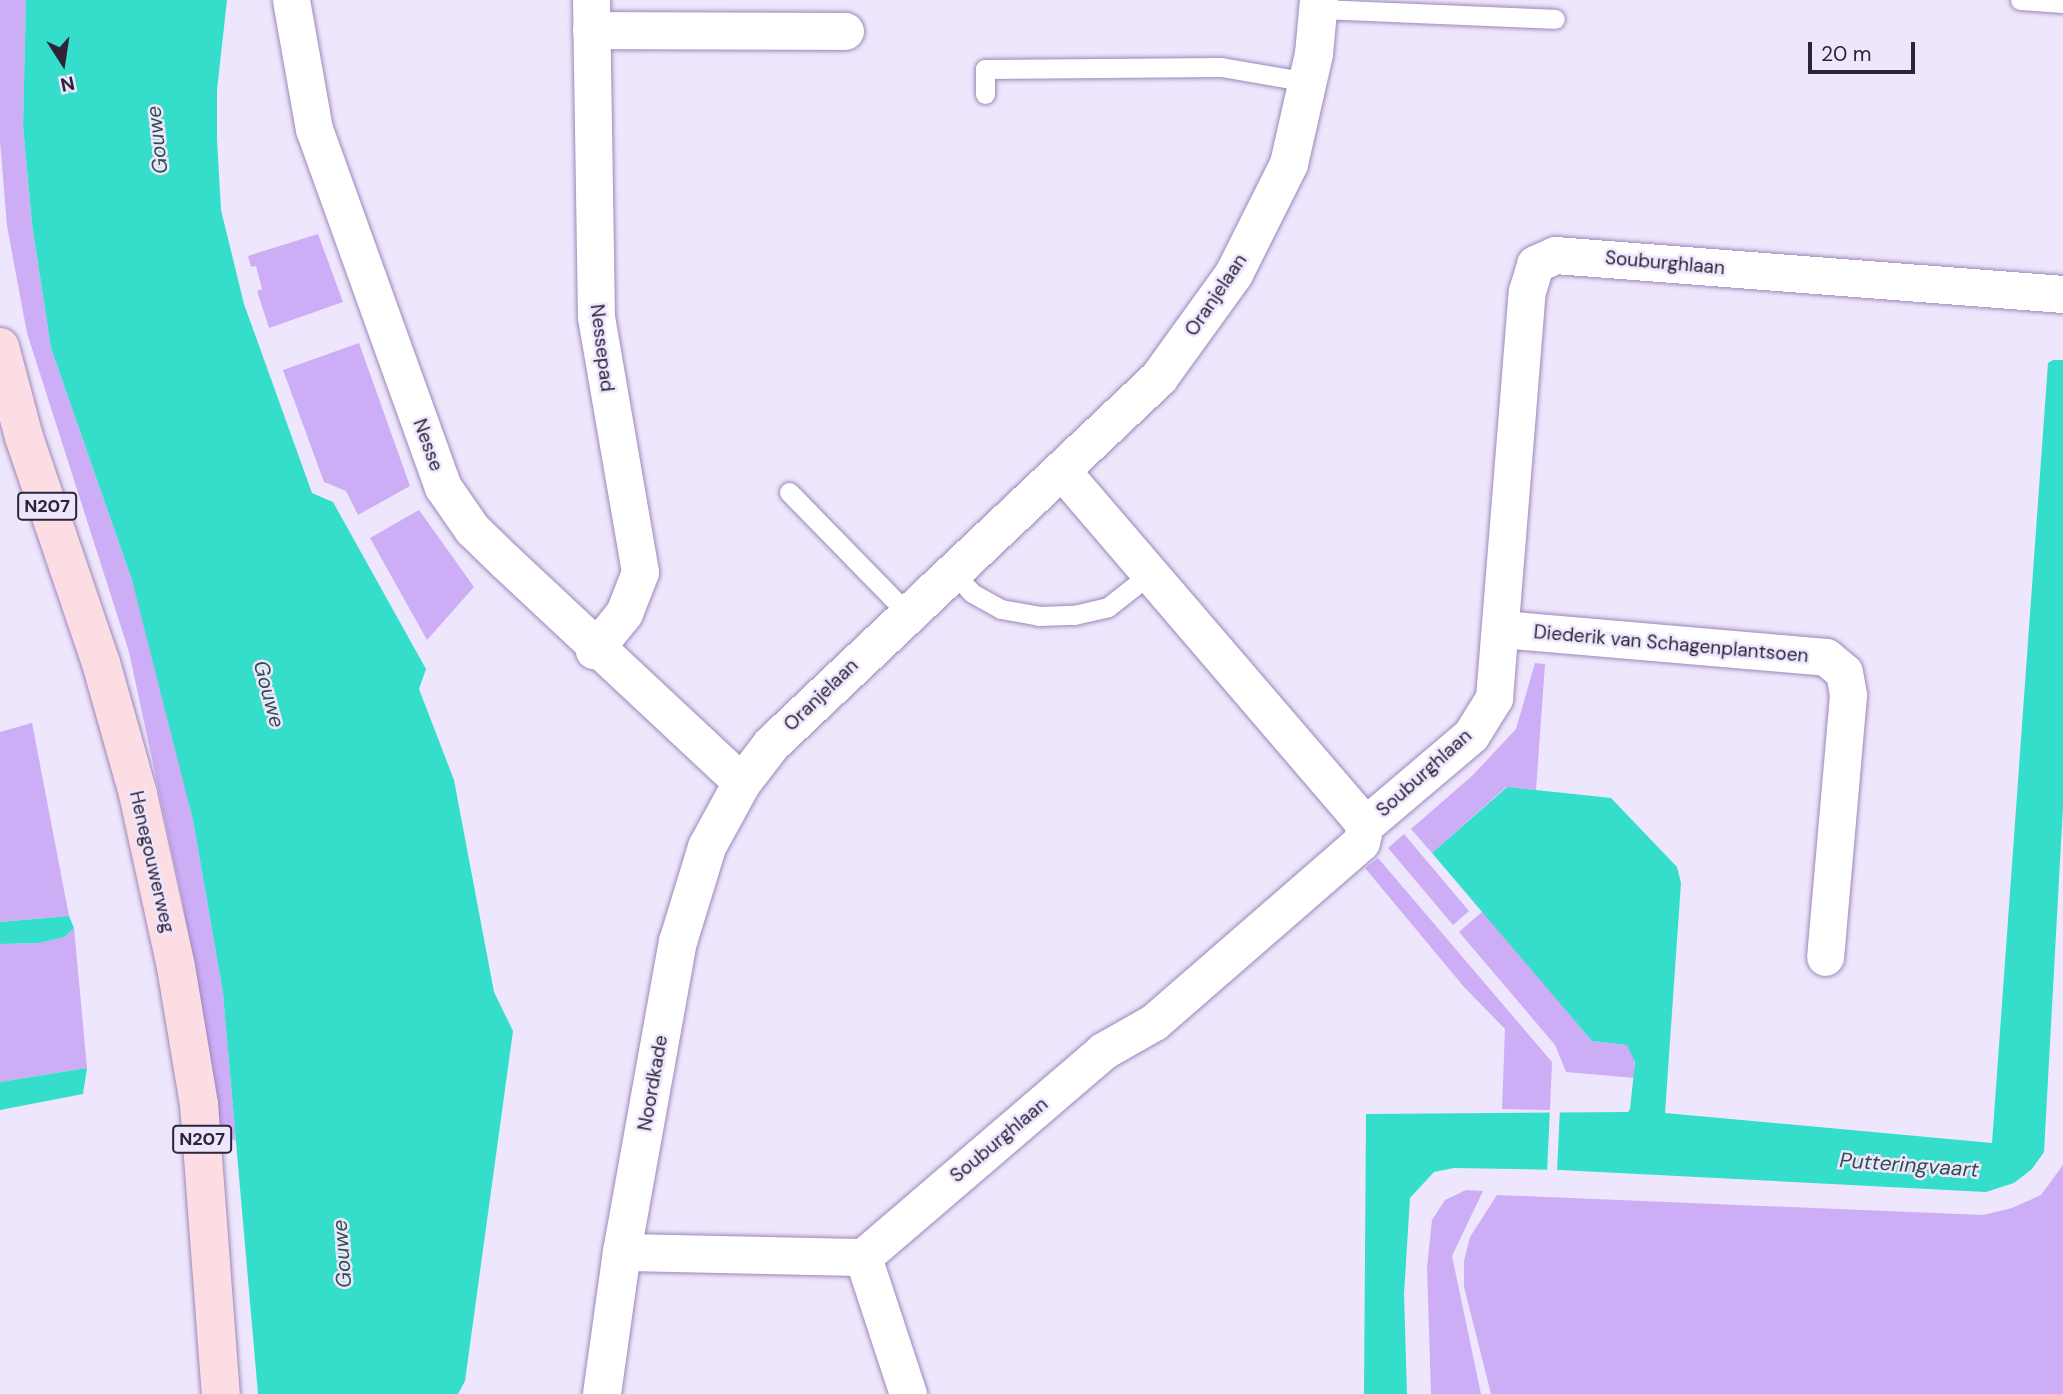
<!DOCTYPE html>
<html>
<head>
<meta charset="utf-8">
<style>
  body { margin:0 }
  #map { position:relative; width:2063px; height:1394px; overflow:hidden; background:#eee6fc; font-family:"DM Sans",sans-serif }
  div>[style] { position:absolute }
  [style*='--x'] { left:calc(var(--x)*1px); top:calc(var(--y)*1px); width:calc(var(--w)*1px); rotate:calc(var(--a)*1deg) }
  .green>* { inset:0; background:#ccadf6 }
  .water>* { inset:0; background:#34decb }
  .pier>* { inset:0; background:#eee6fc }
  .roads { filter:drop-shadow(0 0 2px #9c87bb) drop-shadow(0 0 2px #9c87bb) }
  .lane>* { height:19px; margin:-9.5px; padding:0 9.5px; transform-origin:9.5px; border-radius:9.5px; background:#fff }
  .street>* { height:37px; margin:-18.5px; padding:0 18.5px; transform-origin:18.5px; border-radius:18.5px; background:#fff }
  .secondary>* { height:38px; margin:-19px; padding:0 19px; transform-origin:19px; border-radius:19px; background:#fff }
  .primary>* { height:38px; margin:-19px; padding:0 19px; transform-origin:19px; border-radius:19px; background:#fcdde4 }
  span { translate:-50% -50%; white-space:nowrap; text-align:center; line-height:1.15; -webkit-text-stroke:5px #eee6fc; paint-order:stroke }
  .shield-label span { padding:2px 5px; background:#eee6fc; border:2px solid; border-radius:5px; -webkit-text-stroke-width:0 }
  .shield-label { font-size:18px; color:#2d2439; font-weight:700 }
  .street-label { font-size:19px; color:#2d2439 }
  .water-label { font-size:21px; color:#2f504b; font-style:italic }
  .north { position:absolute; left:28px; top:28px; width:70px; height:70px; -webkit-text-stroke:5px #eee6fc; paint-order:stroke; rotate:168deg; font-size:19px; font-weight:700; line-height:28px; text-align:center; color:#2d2439 }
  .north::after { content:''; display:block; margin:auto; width:24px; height:32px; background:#2d2439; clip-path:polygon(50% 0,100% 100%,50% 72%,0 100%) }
  .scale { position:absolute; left:1808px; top:42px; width:107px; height:32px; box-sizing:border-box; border:4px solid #2d2439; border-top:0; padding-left:9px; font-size:21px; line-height:24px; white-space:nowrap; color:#2d2439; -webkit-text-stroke:5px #eee6fc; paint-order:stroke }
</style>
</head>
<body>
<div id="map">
  <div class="green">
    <i style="clip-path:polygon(0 0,26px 0,23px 126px,32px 224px,51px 348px,132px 580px,159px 674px,193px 820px,223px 993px,236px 1141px,219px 1134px,183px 903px,129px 652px,27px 333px,7px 226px,0 141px)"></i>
    <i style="clip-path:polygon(318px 234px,343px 302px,269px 328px,257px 291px,262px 289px,256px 266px,251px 267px,248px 256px)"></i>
    <i style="clip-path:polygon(359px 343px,410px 486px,358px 515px,346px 491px,324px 482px,283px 370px)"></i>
    <i style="clip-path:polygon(419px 510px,474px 587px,427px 640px,370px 538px)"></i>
    <i style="clip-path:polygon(1535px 663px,1545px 664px,1536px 790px,1506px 787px,1432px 853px,1411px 829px,1473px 775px,1516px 729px)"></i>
    <i style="clip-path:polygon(32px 723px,69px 916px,0 922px,0 732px)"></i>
    <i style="clip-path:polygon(1404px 834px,1469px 911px,1453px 925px,1388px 848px)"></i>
    <i style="clip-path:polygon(1378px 858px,1552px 1062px,1550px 1110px,1502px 1109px,1505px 1029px,1464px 987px,1365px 868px)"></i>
    <i style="clip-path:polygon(1483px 911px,1592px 1041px,1627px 1045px,1634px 1055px,1635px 1078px,1566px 1072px,1555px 1045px,1459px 932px)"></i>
    <i style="clip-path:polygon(74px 928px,87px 1068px,0 1082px,0 944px,39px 943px,65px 937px)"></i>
    <i style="clip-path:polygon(2063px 1165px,2063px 1394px,1491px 1394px,1464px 1287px,1464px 1261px,1470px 1237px,1497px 1195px,1983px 1215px,2012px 1208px,2041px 1195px)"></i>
    <i style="clip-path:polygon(1466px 1190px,1483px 1191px,1452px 1256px,1481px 1394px,1431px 1394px,1427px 1267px,1432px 1220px,1445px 1200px)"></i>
  </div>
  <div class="water">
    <i style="clip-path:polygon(26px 0,227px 0,217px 90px,217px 139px,221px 210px,244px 304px,312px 493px,333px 502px,426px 669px,419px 689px,454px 780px,494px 992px,513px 1031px,465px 1381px,458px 1394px,258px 1394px,223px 993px,193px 820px,132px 580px,51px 348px,32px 224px,23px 126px)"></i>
    <i style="clip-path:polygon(2053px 360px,2063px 360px,2063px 807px,2044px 1152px,2032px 1169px,2014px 1183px,1986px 1192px,1560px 1170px,1454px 1168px,1434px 1172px,1410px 1198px,1404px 1294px,1407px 1394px,1364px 1394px,1366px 1114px,1628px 1112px,1630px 1109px,1635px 1062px,1627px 1045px,1592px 1041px,1432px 853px,1507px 787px,1611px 798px,1677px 867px,1681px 883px,1665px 1113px,1992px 1143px,2048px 363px)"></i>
    <i style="clip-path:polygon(69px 916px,74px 928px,65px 937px,39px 943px,0 944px,0 922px)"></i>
    <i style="clip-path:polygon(87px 1068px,83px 1094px,0 1110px,0 1082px)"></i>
  </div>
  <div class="pier">
    <i style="clip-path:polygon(1550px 1107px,1560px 1107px,1557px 1173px,1547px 1174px)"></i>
  </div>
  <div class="roads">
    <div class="lane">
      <i style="--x:2020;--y:0;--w:43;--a:4"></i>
      <i style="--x:1318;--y:9;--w:237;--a:2.4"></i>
      <i style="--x:985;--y:94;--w:25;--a:-90"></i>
      <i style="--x:985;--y:69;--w:236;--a:-0.5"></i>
      <i style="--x:1221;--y:67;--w:88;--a:9.8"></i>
      <i style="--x:789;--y:492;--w:170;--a:45.7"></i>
      <i style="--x:952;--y:572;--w:29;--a:46"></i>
      <i style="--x:972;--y:593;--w:33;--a:29"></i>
      <i style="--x:1001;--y:609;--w:39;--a:10"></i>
      <i style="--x:1039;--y:616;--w:35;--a:-2"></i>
      <i style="--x:1074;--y:615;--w:35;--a:-13"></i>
      <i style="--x:1108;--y:607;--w:53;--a:-38.2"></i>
    </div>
    <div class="street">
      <i style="--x:291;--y:0;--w:131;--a:79.9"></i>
      <i style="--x:314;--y:129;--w:381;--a:70.2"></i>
      <i style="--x:443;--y:487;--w:51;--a:55.4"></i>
      <i style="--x:472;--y:529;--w:47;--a:44.1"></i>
      <i style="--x:506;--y:562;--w:323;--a:43.1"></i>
      <i style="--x:591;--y:0;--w:317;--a:89.1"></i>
      <i style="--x:596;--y:317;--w:259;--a:80.2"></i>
      <i style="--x:640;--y:572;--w:44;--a:111.3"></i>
      <i style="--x:624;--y:613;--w:48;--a:129"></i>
      <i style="--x:591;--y:30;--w:254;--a:0.2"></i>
      <i style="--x:1062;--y:471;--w:466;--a:49.4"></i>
      <i style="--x:1501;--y:629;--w:326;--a:4.9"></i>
      <i style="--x:1826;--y:657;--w:23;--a:40"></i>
      <i style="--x:1844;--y:672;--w:23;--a:80"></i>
      <i style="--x:1848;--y:695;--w:263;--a:95"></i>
      <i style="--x:622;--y:1252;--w:241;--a:1.2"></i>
      <i style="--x:863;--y:1257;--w:316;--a:-40.6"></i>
      <i style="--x:1103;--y:1051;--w:59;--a:-29.6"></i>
      <i style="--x:1154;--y:1022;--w:274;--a:-41"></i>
      <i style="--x:1361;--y:842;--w:17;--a:-77"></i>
      <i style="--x:1365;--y:825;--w:139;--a:-40.3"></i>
      <i style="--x:1471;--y:735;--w:44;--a:-58.1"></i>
      <i style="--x:1494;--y:698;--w:408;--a:-85.4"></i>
      <i style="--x:1527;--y:291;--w:28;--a:-73"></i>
      <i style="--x:1535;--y:264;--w:22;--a:-24"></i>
      <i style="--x:1555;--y:255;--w:509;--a:4.39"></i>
      <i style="--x:863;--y:1257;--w:144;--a:71.8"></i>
    </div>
    <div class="secondary">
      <i style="--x:602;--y:1394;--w:143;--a:-82"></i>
      <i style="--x:622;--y:1252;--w:315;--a:-79.8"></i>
      <i style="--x:678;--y:942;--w:99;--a:-73"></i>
      <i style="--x:707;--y:847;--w:73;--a:-61.3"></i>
      <i style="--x:742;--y:783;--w:49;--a:-52.4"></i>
      <i style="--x:772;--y:744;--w:533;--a:-43.4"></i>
      <i style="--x:1159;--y:378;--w:128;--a:-54.2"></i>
      <i style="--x:1234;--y:274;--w:123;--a:-63.4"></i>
      <i style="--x:1289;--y:164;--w:113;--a:-77.2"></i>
      <i style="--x:1314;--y:54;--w:54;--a:-84.7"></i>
    </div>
    <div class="primary">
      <i style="--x:0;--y:347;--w:93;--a:75.1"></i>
      <i style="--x:24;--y:437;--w:239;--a:71.2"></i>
      <i style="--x:101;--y:663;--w:136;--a:74.2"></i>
      <i style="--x:138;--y:794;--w:177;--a:77.6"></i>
      <i style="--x:176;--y:967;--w:139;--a:80.5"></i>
      <i style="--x:199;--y:1104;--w:291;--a:85.7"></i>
    </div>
  </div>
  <div class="shield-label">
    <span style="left:47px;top:506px">N207</span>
    <span style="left:202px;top:1139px">N207</span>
  </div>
  <div class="street-label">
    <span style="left:1665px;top:263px;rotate:5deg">Souburghlaan</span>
    <span style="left:1216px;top:295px;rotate:-56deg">Oranjelaan</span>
    <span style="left:602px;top:348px;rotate:83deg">Nessepad</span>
    <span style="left:428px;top:445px;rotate:70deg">Nesse</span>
    <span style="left:1671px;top:644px;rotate:5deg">Diederik van Schagenplantsoen</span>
    <span style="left:821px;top:695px;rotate:-44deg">Oranjelaan</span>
    <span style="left:1424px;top:773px;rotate:-42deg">Souburghlaan</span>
    <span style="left:152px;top:862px;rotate:77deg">Henegouwerweg</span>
    <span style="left:653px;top:1083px;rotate:-80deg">Noordkade</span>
    <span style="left:999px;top:1140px;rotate:-40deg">Souburghlaan</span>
  </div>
  <div class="water-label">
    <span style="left:157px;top:140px;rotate:-96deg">Gouwe</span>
    <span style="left:269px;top:694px;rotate:75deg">Gouwe</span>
    <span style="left:1909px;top:1165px;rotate:4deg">Putteringvaart</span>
    <span style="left:342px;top:1254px;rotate:-94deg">Gouwe</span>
  </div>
  <div class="north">N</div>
  <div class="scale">20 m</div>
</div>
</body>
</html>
